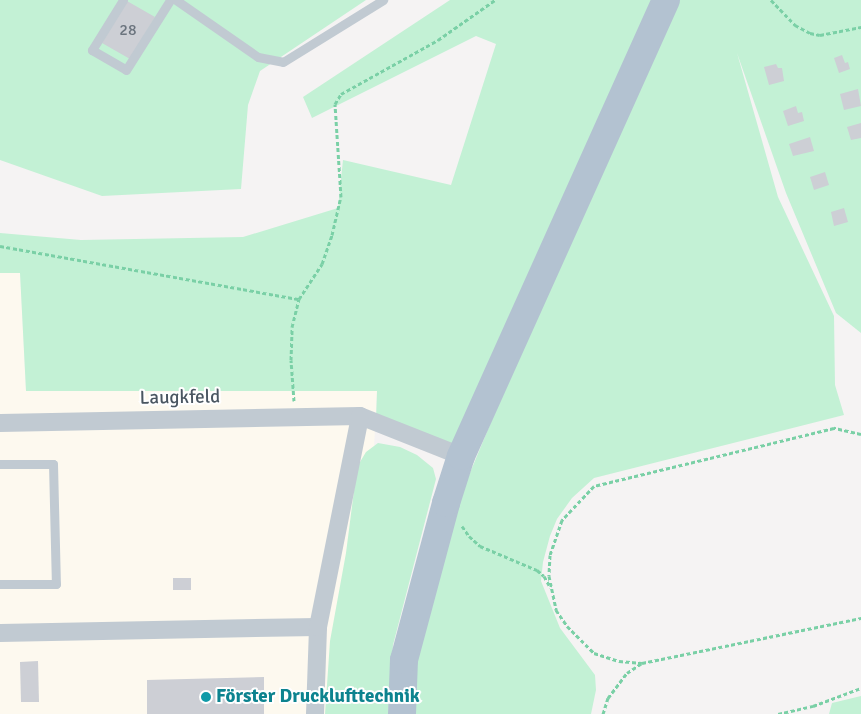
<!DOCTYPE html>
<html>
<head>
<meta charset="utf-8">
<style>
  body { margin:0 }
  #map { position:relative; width:861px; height:714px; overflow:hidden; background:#f5f3f3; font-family:Signika,sans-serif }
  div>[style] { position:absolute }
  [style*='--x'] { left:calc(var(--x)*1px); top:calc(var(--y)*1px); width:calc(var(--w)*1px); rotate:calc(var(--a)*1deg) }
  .commercial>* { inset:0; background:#fdf9ef }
  .green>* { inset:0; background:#c3f1d5 }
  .building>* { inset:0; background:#cdcfd5 }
  .path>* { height:3px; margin-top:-1.5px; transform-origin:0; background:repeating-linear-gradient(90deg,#7ad0a6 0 4px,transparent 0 6.5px) }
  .lane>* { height:9px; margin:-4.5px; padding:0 4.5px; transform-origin:4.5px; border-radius:4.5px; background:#c1cad2 }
  .street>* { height:18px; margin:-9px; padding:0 9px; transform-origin:9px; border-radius:9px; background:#c1cad2 }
  .primary>* { height:28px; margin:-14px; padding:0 14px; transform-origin:14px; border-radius:14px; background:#b3c2d1 }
  .dots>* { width:14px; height:14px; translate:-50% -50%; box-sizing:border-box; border:2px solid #fff; border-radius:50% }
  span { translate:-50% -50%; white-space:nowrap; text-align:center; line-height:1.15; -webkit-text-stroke:4px #fff; paint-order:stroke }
  .number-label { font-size:16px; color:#6b747e }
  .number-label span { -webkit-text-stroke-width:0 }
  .street-label { font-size:19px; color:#4a5661 }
  .culture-label { font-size:19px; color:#0d838f; font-weight:700 }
  .left { translate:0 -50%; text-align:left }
</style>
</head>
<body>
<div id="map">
  <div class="commercial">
    <i style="clip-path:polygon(20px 272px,26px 391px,377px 391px,374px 448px,338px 714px,0 714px,0 273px)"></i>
  </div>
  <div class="green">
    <i style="clip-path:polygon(0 0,366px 0,260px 71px,248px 105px,241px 189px,102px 196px,0 160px)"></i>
    <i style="clip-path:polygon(450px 0,659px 0,457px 449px,376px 420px,377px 391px,26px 391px,20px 273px,0 273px,0 233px,81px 240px,243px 237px,338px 208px,343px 160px,451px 185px,496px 44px,476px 36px,312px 118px,303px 97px)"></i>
    <i style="clip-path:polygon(673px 0,861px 0,861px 333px,836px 313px,786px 193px,737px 53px,778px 197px,834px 316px,835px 385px,844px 415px,594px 478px,572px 498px,557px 519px,550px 536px,543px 562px,541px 581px,560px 628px,595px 675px,596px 690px,591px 714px,410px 714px,410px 658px,452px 516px,566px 242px)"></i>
    <i style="clip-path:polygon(378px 443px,400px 447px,417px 455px,433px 468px,436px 479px,393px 645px,388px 714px,325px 714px,330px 641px,346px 553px,357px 467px,366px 452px)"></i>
    <i style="clip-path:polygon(861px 696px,861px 714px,829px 714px,832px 703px)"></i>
  </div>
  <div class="building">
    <i style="clip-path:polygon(127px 1px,155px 17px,130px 59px,102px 43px)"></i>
    <i style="clip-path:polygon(842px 55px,845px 63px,848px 62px,850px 69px,839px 73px,834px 58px)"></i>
    <i style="clip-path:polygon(776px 64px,778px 68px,782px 68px,784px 81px,769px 85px,764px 67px)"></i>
    <i style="clip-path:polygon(858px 89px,861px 106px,844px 110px,840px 94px)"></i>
    <i style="clip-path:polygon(796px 106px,798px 113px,802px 112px,804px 121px,788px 126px,783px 111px)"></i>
    <i style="clip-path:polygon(861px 123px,861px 138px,851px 140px,847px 127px)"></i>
    <i style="clip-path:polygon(810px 137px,814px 151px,793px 156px,789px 144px)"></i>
    <i style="clip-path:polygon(825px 172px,829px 185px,814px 190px,810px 177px)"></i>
    <i style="clip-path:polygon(844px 208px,848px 222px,834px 226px,831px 212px)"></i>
    <i style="clip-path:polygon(173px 578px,191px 578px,191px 590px,173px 590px)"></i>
    <i style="clip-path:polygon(38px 661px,39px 702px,21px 702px,20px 662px)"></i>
    <i style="clip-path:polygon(264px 677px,264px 714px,147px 714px,147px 680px)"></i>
  </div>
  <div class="path">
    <i style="--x:771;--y:0;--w:35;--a:46"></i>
    <i style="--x:795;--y:25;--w:17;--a:28"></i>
    <i style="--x:810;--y:33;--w:10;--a:11"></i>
    <i style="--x:820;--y:35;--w:42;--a:-11"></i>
    <i style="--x:0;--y:246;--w:304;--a:10.1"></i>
    <i style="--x:294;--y:401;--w:41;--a:-94.2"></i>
    <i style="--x:291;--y:360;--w:33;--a:-88"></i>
    <i style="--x:292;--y:327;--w:29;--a:-76"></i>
    <i style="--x:299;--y:299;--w:42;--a:-56.7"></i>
    <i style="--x:322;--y:264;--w:31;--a:-71"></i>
    <i style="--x:332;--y:235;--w:39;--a:-77"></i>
    <i style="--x:341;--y:197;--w:93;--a:-93.7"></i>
    <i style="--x:335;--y:104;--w:12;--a:-59"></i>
    <i style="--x:341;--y:94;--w:111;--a:-29.1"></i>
    <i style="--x:438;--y:40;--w:70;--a:-35.1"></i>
    <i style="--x:861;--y:434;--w:28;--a:-167"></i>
    <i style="--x:834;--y:428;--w:247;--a:166.4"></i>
    <i style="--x:594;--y:486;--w:47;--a:133.3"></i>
    <i style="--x:562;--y:520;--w:37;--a:109"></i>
    <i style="--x:550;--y:555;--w:21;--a:93"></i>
    <i style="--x:549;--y:576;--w:35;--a:78"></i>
    <i style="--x:556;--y:610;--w:19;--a:55"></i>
    <i style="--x:567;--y:626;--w:38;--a:45"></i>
    <i style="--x:594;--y:653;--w:26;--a:18"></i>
    <i style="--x:619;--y:661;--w:23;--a:5"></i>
    <i style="--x:642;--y:663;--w:224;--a:-11.6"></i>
    <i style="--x:462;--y:526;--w:12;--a:55"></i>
    <i style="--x:469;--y:536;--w:15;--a:42"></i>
    <i style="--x:480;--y:546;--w:62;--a:22.8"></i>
    <i style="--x:537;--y:570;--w:9;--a:41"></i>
    <i style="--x:544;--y:576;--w:13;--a:61"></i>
    <i style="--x:603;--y:714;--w:17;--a:-73"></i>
    <i style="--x:608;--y:698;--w:31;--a:-53"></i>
    <i style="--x:627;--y:673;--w:18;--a:-34"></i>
    <i style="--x:778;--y:714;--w:36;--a:-13"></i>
    <i style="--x:813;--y:706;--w:51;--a:-20.6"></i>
  </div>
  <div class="lane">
    <i style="--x:123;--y:0;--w:59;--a:121.8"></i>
    <i style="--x:92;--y:50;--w:39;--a:30"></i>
    <i style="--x:126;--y:70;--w:83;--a:-57.8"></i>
    <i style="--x:176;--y:0;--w:100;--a:34.8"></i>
    <i style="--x:258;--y:57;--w:25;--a:11"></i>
    <i style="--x:283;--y:62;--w:118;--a:-31.8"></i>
    <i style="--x:0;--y:464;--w:53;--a:0"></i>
    <i style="--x:53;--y:464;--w:120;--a:88.6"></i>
    <i style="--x:56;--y:584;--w:56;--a:180"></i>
  </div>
  <div class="street">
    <i style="--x:0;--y:423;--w:360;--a:-1.1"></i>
    <i style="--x:360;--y:416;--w:109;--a:21.6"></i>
    <i style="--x:0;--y:633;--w:318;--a:-1.1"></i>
    <i style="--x:315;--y:714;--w:87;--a:-88"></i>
    <i style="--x:318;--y:627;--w:215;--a:-78.7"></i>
  </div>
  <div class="primary">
    <i style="--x:402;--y:714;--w:54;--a:-87.9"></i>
    <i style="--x:404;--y:660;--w:163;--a:-75"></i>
    <i style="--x:446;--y:503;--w:49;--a:-72.3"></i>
    <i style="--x:461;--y:456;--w:500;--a:-65.8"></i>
  </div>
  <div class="dots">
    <i style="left:206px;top:697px;background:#0f9aa8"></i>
  </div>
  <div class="number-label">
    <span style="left:128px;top:30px">28</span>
  </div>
  <div class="street-label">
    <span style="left:180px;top:398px;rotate:-1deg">Laugkfeld</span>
  </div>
  <div class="culture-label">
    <span class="left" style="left:216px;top:697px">Förster Drucklufttechnik</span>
  </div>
</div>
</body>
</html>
